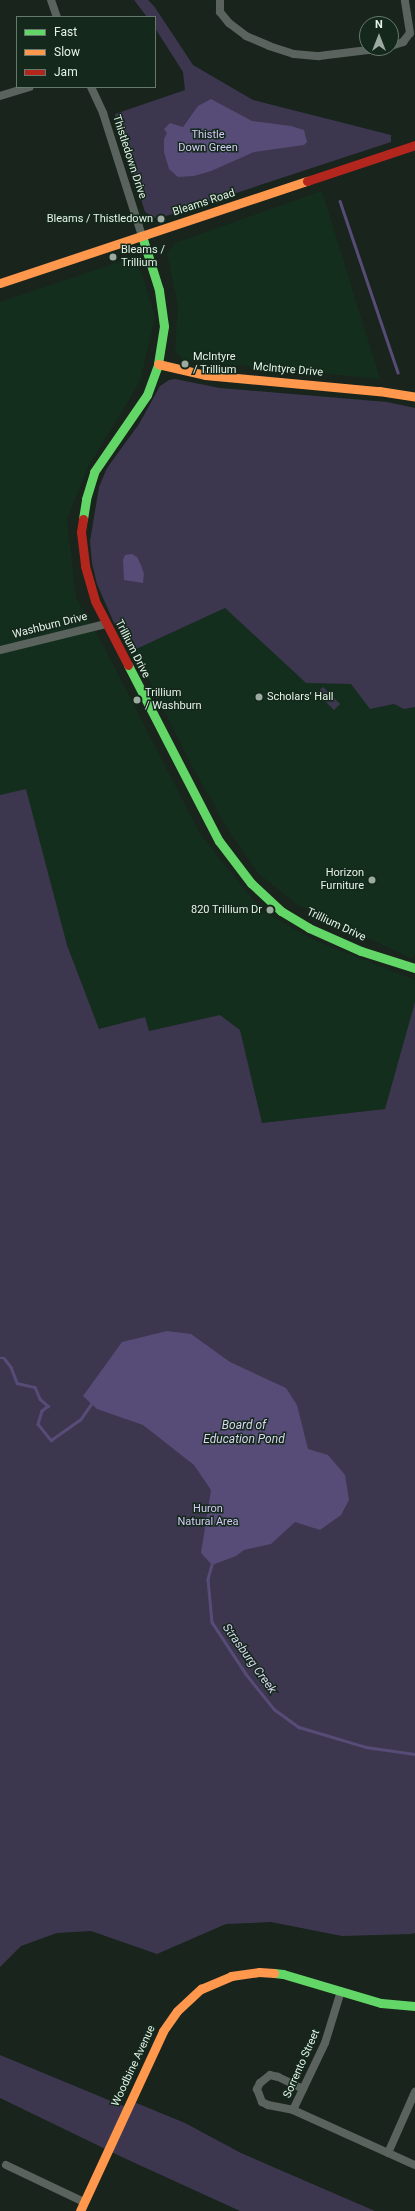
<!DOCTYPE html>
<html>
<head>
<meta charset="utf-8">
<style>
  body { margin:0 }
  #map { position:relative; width:415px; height:2211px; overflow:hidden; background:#19241c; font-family:Roboto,sans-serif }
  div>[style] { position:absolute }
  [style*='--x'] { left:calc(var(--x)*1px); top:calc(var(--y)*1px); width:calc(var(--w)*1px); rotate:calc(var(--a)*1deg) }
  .built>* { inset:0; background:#142e1e }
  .green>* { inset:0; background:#3c374e }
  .water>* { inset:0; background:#574c77 }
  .stream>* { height:2.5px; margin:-1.25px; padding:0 1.25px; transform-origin:1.25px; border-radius:1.25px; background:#574c77 }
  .street>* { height:8px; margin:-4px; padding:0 4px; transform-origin:4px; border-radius:4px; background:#5a635d }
  .fast>* { height:9px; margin:-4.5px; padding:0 4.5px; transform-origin:4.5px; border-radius:4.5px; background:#63d668 }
  .slow>* { height:9px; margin:-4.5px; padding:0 4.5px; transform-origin:4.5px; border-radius:4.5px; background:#ff974d }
  .jam>* { height:9px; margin:-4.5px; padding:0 4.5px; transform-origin:4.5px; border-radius:4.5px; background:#b3261e }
  .dots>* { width:11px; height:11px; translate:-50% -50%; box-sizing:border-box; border:2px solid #14291b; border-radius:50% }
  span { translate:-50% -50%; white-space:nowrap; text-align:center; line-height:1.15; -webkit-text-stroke:3px #14291b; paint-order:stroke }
  .park-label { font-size:11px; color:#d5caf9 }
  .street-label { font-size:11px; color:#e4f2e8 }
  .poi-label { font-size:11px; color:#e4f2e8 }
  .right { translate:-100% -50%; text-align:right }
  .left { translate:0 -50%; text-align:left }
  .water-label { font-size:12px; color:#dad4f3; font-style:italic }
  .legend { position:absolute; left:16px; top:16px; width:140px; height:72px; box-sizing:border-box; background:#14291b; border:1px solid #67796d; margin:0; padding:5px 7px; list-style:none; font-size:12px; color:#e4f2e8 }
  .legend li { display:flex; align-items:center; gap:8px; height:20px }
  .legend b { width:20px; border:1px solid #67796d }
  .north { position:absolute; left:359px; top:16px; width:40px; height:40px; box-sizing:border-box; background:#14291b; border:1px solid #67796d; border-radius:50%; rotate:0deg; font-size:11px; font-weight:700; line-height:16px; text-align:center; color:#e4f2e8 }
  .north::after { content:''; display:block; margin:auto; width:14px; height:18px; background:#9daaa1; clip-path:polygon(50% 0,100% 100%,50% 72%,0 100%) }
</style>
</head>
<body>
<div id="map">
  <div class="built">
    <i style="clip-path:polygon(322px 191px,380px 379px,184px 360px,175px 351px,178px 305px,167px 254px,175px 243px)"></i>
    <i style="clip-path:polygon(125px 260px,141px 271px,155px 317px,140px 381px,88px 467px,67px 519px,76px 598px,98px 635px,200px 834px,262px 911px,314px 940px,415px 980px,415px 1002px,385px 1109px,262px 1123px,240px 1030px,220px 1015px,148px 1031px,145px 1017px,99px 1029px,67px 945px,26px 789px,0 795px,0 302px)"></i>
    <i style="clip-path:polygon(225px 608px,306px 683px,351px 684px,370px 709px,394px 704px,404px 709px,415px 707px,415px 953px,413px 959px,298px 905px,259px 874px,230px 833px,192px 766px,134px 650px)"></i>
  </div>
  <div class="green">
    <i style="clip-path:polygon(134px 0,148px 0,154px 6px,193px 65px,253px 100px,391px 135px,391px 142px,157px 219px,145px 212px,115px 114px,185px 90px,183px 72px,155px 28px,155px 17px,147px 17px)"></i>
    <i style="clip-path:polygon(175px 379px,220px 388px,387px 402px,415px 408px,415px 707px,404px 709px,394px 704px,370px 709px,351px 684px,306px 683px,225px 608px,134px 650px,114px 623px,97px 584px,92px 563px,90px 541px,99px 487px,107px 468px,139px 424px,160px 386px,169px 380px)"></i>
    <i style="clip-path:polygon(323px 687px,340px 704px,334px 710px,317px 693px)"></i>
    <i style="clip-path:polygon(26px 789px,67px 945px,99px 1029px,145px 1017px,149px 1031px,220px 1015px,240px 1030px,262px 1123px,385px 1109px,415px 1002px,415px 1933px,411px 1934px,342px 1936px,271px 1922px,226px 1924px,157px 1954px,91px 1931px,57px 1933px,21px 1946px,0 1967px,0 795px)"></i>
    <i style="clip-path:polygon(0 2055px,123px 2106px,134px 2102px,185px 2123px,241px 2153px,375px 2211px,240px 2211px,124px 2158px,0 2098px)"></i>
  </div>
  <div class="water">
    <i style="clip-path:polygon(211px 99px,252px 121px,291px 126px,304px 130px,307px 142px,304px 145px,254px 152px,211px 171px,194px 176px,178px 177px,169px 169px,164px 152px,164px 139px,167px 133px,164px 129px,170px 123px,183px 127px,198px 106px)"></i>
    <i style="clip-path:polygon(132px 554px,137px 557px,141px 565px,144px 574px,143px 583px,124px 580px,123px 560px,125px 555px)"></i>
    <i style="clip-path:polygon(167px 1331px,191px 1334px,230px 1362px,286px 1388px,297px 1405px,308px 1449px,328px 1455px,345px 1475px,349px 1500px,341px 1515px,320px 1530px,295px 1522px,271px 1544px,244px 1550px,236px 1556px,212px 1565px,201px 1553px,211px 1490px,194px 1465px,143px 1425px,97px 1409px,83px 1396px,122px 1342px)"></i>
  </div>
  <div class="stream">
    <i style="--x:340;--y:201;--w:181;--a:71.3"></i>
    <i style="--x:0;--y:1358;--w:4;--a:0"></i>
    <i style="--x:4;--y:1358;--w:11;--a:52"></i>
    <i style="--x:11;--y:1367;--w:17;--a:69"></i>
    <i style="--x:17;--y:1383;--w:18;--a:13"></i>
    <i style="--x:35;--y:1387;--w:13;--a:67"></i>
    <i style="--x:40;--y:1399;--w:11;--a:41"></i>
    <i style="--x:48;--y:1406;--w:8;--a:140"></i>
    <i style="--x:42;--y:1411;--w:14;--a:107"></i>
    <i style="--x:38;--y:1424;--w:21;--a:51"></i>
    <i style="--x:51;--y:1440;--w:35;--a:-35"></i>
    <i style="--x:80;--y:1420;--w:19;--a:-55"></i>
    <i style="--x:212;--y:1565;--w:15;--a:106"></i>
    <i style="--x:208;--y:1579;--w:43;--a:84.7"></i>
    <i style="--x:212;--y:1622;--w:62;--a:56.8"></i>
    <i style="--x:246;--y:1674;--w:45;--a:51.3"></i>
    <i style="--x:274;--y:1709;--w:31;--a:36"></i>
    <i style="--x:299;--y:1727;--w:70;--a:16.6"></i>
    <i style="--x:366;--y:1747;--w:49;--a:8.1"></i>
  </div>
  <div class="street">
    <i style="--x:51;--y:0;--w:18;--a:71"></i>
    <i style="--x:220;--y:0;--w:12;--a:90"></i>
    <i style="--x:220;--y:12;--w:14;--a:51"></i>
    <i style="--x:229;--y:23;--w:21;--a:37"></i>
    <i style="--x:246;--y:36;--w:25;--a:23"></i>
    <i style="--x:269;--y:46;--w:26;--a:18"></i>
    <i style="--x:294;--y:54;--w:25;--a:5"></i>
    <i style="--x:319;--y:56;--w:66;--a:-6.9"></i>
    <i style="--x:391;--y:46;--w:13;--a:-18"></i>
    <i style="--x:403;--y:42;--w:11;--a:-52"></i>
    <i style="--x:410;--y:33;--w:33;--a:-99"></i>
    <i style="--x:91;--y:87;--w:29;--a:65"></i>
    <i style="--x:103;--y:113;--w:129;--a:72.4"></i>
    <i style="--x:0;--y:96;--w:31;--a:-17"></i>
    <i style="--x:0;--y:650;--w:109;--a:-13.8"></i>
    <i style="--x:303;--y:2089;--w:28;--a:-154"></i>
    <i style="--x:278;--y:2077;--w:8;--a:-166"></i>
    <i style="--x:270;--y:2075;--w:13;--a:141"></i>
    <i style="--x:260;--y:2083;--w:7;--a:117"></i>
    <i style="--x:257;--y:2089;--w:14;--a:69"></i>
    <i style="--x:262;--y:2102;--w:7;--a:27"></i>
    <i style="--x:268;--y:2105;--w:25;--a:11"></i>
    <i style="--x:293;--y:2110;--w:134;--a:24.3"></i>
    <i style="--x:293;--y:2110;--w:74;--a:-64.5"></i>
    <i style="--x:325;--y:2043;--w:54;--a:-72.9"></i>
    <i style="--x:388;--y:2153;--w:67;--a:-66.1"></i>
    <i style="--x:6;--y:2165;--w:86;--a:25.4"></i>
  </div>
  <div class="fast">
    <i style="--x:83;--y:519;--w:20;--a:-81"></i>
    <i style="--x:86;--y:499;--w:28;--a:-73"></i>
    <i style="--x:94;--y:472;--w:93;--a:-55.5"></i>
    <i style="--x:147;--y:395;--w:33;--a:-70"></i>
    <i style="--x:158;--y:364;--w:38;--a:-81"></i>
    <i style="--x:164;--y:326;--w:36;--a:-98"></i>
    <i style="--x:159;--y:290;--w:57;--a:-107.5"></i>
    <i style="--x:128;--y:665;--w:198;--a:62.7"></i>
    <i style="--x:219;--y:841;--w:53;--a:52.7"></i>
    <i style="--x:251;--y:883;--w:41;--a:43"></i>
    <i style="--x:281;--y:911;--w:33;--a:31"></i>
    <i style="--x:309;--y:928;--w:57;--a:23.9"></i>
    <i style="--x:361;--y:951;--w:57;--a:17.5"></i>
    <i style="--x:274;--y:1973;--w:9;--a:6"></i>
    <i style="--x:283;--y:1974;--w:102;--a:16.5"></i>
    <i style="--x:381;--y:2003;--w:34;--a:5"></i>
  </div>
  <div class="slow">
    <i style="--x:0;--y:283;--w:324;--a:-18.4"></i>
    <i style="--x:158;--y:364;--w:48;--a:13.2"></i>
    <i style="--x:205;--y:375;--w:175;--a:5.3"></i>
    <i style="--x:379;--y:391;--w:36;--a:9"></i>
    <i style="--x:80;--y:2211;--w:198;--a:-65.2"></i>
    <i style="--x:163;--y:2031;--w:24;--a:-55"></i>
    <i style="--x:177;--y:2011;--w:33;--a:-43"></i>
    <i style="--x:201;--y:1989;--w:33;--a:-23"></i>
    <i style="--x:231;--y:1976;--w:28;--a:-8"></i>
    <i style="--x:259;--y:1972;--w:15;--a:4"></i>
  </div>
  <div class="jam">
    <i style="--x:307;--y:181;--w:114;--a:-18.4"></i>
    <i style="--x:83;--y:519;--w:13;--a:99"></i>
    <i style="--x:81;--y:532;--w:34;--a:83"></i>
    <i style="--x:85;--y:566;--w:36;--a:74"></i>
    <i style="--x:95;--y:601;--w:72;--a:62.7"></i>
  </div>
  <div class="dots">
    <i style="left:161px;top:219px;background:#9daaa1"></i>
    <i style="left:113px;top:257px;background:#9daaa1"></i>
    <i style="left:185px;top:364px;background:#9daaa1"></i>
    <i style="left:259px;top:697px;background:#9daaa1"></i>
    <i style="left:137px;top:700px;background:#9daaa1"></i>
    <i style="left:372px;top:880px;background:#9daaa1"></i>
    <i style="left:270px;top:910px;background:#9daaa1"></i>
  </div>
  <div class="park-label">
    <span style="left:208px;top:142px">Thistle<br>Down Green</span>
    <span style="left:208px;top:1516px">Huron<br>Natural Area</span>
  </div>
  <div class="street-label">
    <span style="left:129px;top:157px;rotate:72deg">Thistledown Drive</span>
    <span style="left:204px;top:203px;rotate:-18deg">Bleams Road</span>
    <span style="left:288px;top:370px;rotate:5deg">McIntyre Drive</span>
    <span style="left:50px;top:626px;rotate:-14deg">Washburn Drive</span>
    <span style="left:132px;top:649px;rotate:63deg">Trillium Drive</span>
    <span style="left:336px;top:925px;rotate:25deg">Trillium Drive</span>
    <span style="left:302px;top:2064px;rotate:-66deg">Sorrento Street</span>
    <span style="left:134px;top:2066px;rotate:-65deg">Woodbine Avenue</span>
  </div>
  <div class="poi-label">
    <span class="right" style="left:153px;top:219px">Bleams / Thistledown</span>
    <span class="left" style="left:121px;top:257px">Bleams /<br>Trillium</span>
    <span class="left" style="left:193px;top:364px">McIntyre<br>/ Trillium</span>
    <span class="left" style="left:145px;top:700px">Trillium<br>/ Washburn</span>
    <span class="left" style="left:267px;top:697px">Scholars' Hall</span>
    <span class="right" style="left:364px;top:880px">Horizon<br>Furniture</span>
    <span class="right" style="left:262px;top:910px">820 Trillium Dr</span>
  </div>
  <div class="water-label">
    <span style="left:244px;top:1433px">Board of<br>Education Pond</span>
    <span style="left:249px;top:1659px;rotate:54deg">Strasburg Creek</span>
  </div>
  <ul class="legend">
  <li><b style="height:5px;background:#63d668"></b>Fast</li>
  <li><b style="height:5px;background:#ff974d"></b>Slow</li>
  <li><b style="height:5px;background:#b3261e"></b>Jam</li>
  </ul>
  <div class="north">N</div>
</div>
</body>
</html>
